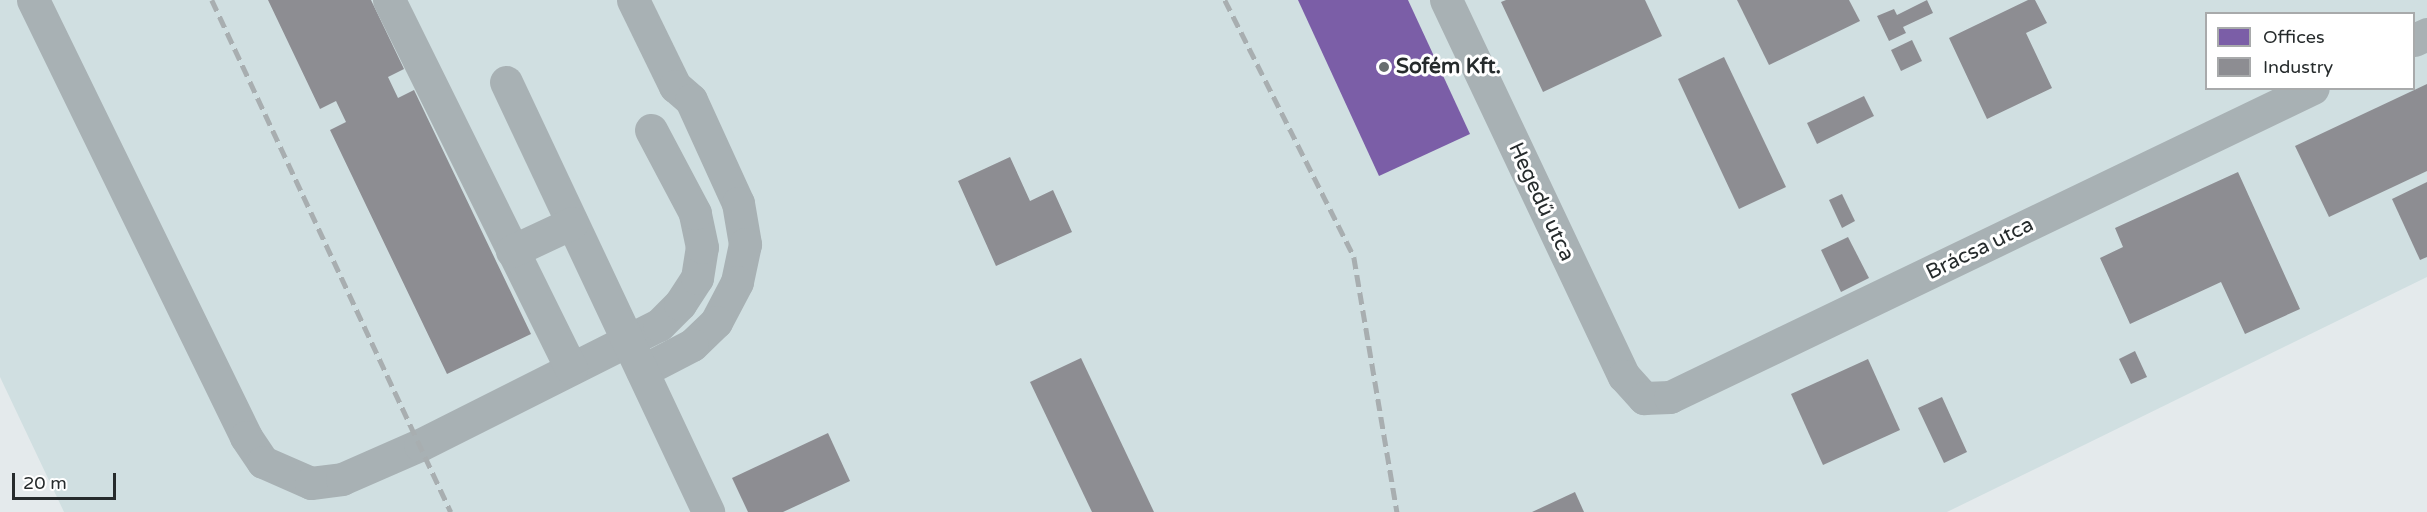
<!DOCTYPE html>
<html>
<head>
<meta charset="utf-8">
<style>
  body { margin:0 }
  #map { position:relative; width:2427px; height:512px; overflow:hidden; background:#e4eaec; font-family:"Varela Round",sans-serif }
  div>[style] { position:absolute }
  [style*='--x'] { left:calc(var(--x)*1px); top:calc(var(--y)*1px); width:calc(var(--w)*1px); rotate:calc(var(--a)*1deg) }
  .built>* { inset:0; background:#d0dfe1 }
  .offices>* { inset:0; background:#7b5ea7 }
  .industry>* { inset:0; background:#8d8d92 }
  .minor>* { height:33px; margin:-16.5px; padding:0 16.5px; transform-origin:16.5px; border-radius:16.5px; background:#a8b1b4 }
  .rail>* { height:4.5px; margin-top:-2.25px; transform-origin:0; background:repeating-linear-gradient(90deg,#a8aeb0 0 12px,transparent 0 18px) }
  .dots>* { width:16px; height:16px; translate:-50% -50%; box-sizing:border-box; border:3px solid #fff; border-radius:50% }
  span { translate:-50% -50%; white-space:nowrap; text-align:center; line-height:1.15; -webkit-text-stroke:6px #fff; paint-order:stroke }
  .poi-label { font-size:21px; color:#262b2c; font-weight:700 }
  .left { translate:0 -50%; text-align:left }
  .street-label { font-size:21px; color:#262b2c }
  .legend { position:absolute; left:2205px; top:12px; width:210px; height:78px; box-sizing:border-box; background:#fff; border:2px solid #a8aaab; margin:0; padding:8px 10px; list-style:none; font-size:18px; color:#262b2c }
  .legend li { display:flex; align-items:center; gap:12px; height:30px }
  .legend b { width:30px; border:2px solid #a8aaab }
  .scale { position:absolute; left:12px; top:473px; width:104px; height:27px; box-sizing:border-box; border:3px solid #262b2c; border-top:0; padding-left:8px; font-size:18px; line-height:21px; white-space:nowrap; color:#262b2c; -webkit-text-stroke:4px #fff; paint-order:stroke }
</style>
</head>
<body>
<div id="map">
  <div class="built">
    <i style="clip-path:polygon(evenodd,0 0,2427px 0,2427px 277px,1947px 512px,64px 512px,0 377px,0 0,2206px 14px,2414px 14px,2414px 88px,2206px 88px,2206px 14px)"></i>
  </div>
  <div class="offices">
    <i style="clip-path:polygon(1298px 0,1408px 0,1470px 134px,1379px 176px)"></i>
  </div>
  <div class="industry">
    <i style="clip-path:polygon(268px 0,371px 0,404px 69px,388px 77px,398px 98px,414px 90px,531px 334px,447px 374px,330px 130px,346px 122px,336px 101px,320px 109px)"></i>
    <i style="clip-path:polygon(1506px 0,1645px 0,1662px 36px,1543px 92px,1501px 2px)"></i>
    <i style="clip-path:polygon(1737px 0,1849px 0,1860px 21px,1769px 65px)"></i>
    <i style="clip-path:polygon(1927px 0,1933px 13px,1903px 27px,1906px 33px,1889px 41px,1877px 16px,1894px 9px,1897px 15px)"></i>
    <i style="clip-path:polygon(2028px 0,2035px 0,2047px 23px,2026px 33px,2052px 88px,1987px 119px,1949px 38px)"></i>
    <i style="clip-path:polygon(1912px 40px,1922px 61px,1901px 71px,1891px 50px)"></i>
    <i style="clip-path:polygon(1724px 57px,1786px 187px,1739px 209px,1678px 79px)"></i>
    <i style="clip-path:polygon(2427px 84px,2427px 171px,2329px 217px,2295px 146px)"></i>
    <i style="clip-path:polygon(1864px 96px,1874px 116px,1817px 144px,1807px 123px)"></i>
    <i style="clip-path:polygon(1010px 157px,1030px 201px,1053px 190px,1072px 232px,996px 266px,958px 181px)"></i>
    <i style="clip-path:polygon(2238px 172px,2300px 309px,2245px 334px,2221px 282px,2130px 324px,2100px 258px,2123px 247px,2115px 228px)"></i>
    <i style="clip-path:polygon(2427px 182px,2427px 257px,2420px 260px,2392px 199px)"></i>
    <i style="clip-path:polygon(1842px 194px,1855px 221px,1842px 228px,1829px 200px)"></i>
    <i style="clip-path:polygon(1848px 237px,1869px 278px,1841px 292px,1821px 250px)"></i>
    <i style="clip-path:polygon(2135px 351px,2147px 377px,2131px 384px,2119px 359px)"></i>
    <i style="clip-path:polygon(1081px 358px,1154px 512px,1092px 512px,1030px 382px)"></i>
    <i style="clip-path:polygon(1868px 359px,1900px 430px,1823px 465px,1791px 394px)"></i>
    <i style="clip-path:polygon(1942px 397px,1967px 452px,1944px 463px,1918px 408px)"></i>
    <i style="clip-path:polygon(828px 433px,850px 481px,783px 512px,748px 512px,732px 478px)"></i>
    <i style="clip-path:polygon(1575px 492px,1584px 512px,1532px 512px)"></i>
  </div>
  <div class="minor">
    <i style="--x:33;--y:0;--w:486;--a:64"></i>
    <i style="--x:246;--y:437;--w:30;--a:56"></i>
    <i style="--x:263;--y:462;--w:52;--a:23.6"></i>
    <i style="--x:311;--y:483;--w:31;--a:-7"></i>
    <i style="--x:342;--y:479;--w:85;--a:-23.6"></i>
    <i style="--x:420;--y:445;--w:267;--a:-26.7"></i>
    <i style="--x:659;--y:325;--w:30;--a:-45"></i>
    <i style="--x:680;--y:304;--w:31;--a:-57"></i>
    <i style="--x:697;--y:278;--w:31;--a:-81"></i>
    <i style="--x:702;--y:247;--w:35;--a:-102"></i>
    <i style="--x:695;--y:213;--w:94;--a:-117.9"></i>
    <i style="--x:389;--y:0;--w:411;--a:63.7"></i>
    <i style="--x:633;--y:0;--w:96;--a:64"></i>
    <i style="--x:675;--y:86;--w:21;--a:41"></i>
    <i style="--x:691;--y:100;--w:113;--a:65.5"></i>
    <i style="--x:738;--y:203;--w:42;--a:80.3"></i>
    <i style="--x:745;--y:244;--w:39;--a:102"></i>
    <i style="--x:737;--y:282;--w:45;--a:117.7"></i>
    <i style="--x:716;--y:322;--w:33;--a:136"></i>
    <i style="--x:692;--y:345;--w:56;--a:152.5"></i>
    <i style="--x:1446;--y:0;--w:416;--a:64.7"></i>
    <i style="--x:1624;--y:376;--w:30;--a:48"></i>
    <i style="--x:1644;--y:398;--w:26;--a:-2"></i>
    <i style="--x:1670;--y:397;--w:713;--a:-25.67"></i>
    <i style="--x:2414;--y:40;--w:14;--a:-25"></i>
    <i style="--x:506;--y:82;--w:475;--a:64.8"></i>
    <i style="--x:512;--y:251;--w:66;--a:-25"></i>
  </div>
  <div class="rail">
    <i style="--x:212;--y:0;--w:565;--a:64.98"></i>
    <i style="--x:1225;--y:0;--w:288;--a:63.3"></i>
    <i style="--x:1354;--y:257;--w:259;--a:80.4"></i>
  </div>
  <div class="dots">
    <i style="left:1384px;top:67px;background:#686e6f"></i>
  </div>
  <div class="poi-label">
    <span class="left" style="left:1396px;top:67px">Sofém Kft.</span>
  </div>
  <div class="street-label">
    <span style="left:1541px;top:202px;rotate:65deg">Hegedű utca</span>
    <span style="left:1980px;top:249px;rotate:-26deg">Brácsa utca</span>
  </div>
  <ul class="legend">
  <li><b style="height:16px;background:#7b5ea7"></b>Offices</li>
  <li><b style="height:16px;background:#8d8d92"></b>Industry</li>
  </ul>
  <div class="scale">20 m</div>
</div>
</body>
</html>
